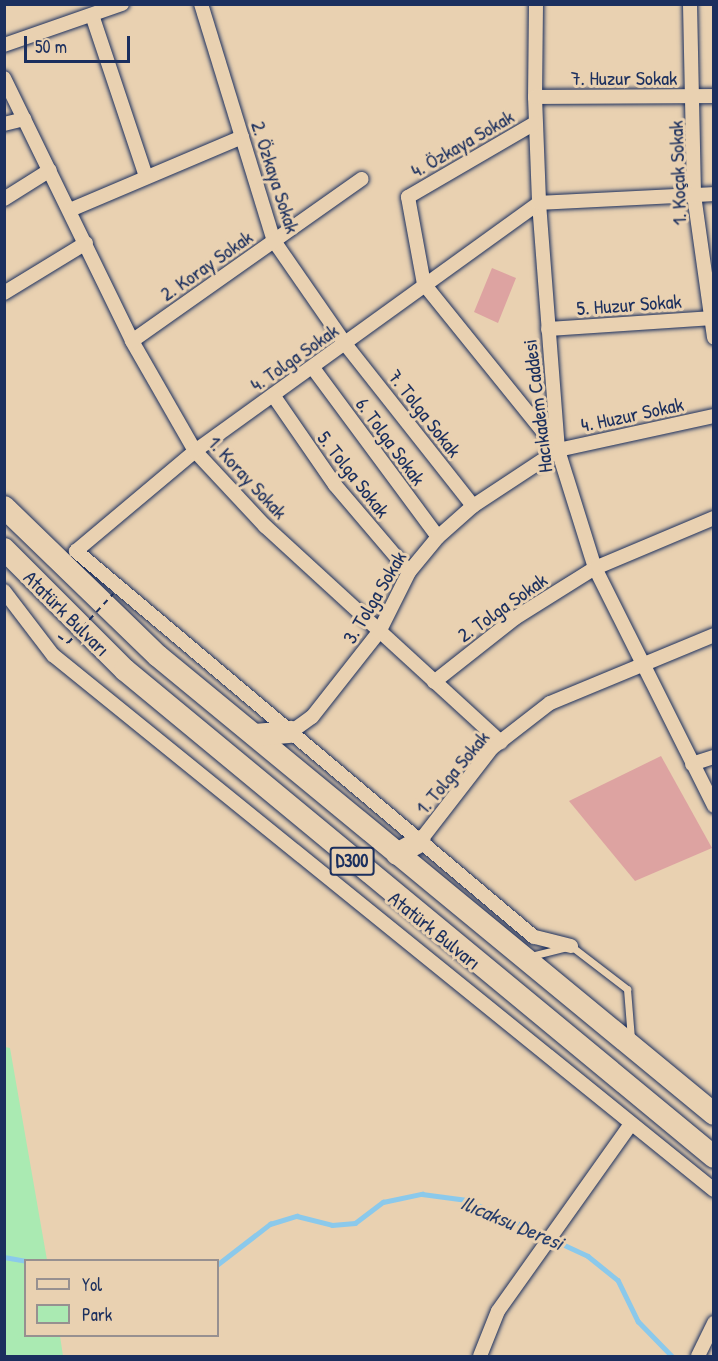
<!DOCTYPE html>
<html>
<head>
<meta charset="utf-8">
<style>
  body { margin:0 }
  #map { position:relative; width:718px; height:1361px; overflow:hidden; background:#e9d1b1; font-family:"Patrick Hand",sans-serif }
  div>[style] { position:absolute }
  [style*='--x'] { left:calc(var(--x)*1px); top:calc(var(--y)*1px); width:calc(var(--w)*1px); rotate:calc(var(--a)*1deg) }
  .green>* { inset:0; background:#aaeab2 }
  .stream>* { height:4.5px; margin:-2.25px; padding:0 2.25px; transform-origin:2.25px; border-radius:2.25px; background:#8bc9eb }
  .building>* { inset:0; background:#dda3a1 }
  .path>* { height:2px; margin-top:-1px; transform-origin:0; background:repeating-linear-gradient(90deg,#1b2f5e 0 6px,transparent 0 10.5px) }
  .roads { filter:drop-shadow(0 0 2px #1b2f5e) drop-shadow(0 0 2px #1b2f5e) }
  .service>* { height:7px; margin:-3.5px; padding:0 3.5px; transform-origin:3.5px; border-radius:3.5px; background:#e9d1b1 }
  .minor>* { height:14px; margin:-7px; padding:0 7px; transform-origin:7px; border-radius:7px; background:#e9d1b1 }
  .trunk>* { height:22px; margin:-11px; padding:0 11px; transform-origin:11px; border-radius:11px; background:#e9d1b1 }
  .path-bridge>* { height:2px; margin-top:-1px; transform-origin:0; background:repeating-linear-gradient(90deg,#1b2f5e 0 6px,transparent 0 10.5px) }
  span { translate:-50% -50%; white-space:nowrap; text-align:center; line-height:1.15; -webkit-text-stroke:6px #e9d1b1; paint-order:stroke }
  .shield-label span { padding:2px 4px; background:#e9d1b1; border:2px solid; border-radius:4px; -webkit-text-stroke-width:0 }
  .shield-label { font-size:18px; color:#1b2f5e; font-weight:700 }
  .street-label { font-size:20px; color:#1b2f5e }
  .water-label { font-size:21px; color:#263e6c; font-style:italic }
  .frame { position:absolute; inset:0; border:6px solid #1b2f5e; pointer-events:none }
  .legend { position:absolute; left:24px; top:1259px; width:195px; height:78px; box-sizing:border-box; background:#e9d1b1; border:2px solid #979090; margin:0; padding:8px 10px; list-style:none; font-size:18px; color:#1b2f5e }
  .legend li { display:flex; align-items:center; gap:12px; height:30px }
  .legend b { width:30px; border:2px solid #979090 }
  .scale { position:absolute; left:24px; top:36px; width:106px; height:27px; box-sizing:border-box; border:3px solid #1b2f5e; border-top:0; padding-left:8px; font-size:18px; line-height:21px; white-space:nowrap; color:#1b2f5e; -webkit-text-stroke:4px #e9d1b1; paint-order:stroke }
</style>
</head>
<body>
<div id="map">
  <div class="green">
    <i style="clip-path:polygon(5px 1047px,10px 1048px,47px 1260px,26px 1260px,26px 1336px,60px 1336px,63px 1356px,5px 1356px)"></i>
  </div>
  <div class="stream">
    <i style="--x:4;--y:1257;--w:22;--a:10"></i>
    <i style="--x:218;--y:1264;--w:66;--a:-37.6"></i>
    <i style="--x:270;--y:1224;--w:28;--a:-17"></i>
    <i style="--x:297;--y:1216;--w:36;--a:14"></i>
    <i style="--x:332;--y:1225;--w:23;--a:-5"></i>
    <i style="--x:355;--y:1223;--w:35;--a:-37"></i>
    <i style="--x:383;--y:1202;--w:40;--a:-12"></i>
    <i style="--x:422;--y:1194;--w:45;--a:7.6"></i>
    <i style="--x:467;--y:1200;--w:133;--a:24.8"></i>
    <i style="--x:588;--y:1256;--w:38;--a:39"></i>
    <i style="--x:618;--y:1280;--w:46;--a:64"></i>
    <i style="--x:638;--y:1321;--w:49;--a:45.8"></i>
  </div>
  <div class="building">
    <i style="clip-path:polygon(492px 268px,516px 278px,498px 323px,474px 312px)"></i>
    <i style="clip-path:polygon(661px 756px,712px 848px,635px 881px,569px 801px)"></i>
  </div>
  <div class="path">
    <i style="--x:58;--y:636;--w:12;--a:35"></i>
  </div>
  <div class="roads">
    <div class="service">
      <i style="--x:531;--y:956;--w:41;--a:-14"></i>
      <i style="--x:571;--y:946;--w:71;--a:37.5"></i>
      <i style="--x:627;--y:989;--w:50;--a:85.4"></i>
    </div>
    <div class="minor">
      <i style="--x:201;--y:4;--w:248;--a:72.9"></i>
      <i style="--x:274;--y:241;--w:126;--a:55.3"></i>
      <i style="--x:346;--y:345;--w:205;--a:51.7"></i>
      <i style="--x:536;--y:4;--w:93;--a:90.6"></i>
      <i style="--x:535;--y:97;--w:106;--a:87.8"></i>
      <i style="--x:539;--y:203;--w:248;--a:85.6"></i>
      <i style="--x:558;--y:450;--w:124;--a:72.6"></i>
      <i style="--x:595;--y:568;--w:266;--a:63.4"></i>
      <i style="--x:690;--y:4;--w:191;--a:88.8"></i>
      <i style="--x:694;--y:195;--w:144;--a:82"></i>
      <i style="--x:92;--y:15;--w:170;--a:71.5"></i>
      <i style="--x:4;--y:45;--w:125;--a:-19.2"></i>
      <i style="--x:4;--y:78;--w:292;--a:64"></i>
      <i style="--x:132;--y:341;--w:127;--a:60.2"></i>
      <i style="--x:195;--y:451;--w:103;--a:47"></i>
      <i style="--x:265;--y:526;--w:320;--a:42.5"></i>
      <i style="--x:535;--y:97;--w:179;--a:-0.3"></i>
      <i style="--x:535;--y:123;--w:147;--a:149.8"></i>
      <i style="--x:408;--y:197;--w:88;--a:79.6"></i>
      <i style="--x:424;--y:284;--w:213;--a:51.1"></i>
      <i style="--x:4;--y:124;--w:21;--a:-14"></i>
      <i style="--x:4;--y:199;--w:54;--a:-32.2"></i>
      <i style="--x:70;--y:210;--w:187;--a:-23"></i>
      <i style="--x:4;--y:293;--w:96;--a:-31.4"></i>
      <i style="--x:548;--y:329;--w:166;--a:-3.8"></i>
      <i style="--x:132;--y:341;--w:281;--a:-35.2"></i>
      <i style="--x:313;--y:368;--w:210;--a:53.5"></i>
      <i style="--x:273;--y:395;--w:109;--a:55.4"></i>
      <i style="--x:335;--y:485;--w:114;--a:49.6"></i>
      <i style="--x:4;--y:591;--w:81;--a:52.6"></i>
      <i style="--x:53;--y:655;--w:850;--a:38.99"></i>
      <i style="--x:434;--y:682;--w:103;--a:-38.3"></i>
      <i style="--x:515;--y:618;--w:94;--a:-32"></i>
      <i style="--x:595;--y:568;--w:129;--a:-22.8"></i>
      <i style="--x:291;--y:732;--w:26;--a:-36"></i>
      <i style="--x:312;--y:717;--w:108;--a:-51.8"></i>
      <i style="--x:379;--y:632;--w:67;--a:-63.4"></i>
      <i style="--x:409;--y:572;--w:45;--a:-50.4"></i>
      <i style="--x:438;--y:537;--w:47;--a:-41.5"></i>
      <i style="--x:473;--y:506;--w:102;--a:-33.4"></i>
      <i style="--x:558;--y:450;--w:160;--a:-12.3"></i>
      <i style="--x:692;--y:764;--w:23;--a:-18"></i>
      <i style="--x:420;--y:841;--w:118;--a:-52.3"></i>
      <i style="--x:492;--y:748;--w:73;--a:-37.8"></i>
      <i style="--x:550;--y:703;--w:178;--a:-22.5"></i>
      <i style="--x:571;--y:946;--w:38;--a:-166"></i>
      <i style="--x:534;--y:937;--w:599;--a:-139.88"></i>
      <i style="--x:76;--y:551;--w:155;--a:-40"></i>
      <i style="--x:195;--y:451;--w:424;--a:-35.8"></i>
      <i style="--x:539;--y:203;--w:175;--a:-2.9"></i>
      <i style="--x:480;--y:1356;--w:48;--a:-68.2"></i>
      <i style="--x:498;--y:1311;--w:229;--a:-54.6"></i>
      <i style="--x:698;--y:1356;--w:37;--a:-64"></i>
    </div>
    <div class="trunk">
      <i style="--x:4;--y:507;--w:214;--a:44.1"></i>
      <i style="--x:158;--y:656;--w:720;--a:39.48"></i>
      <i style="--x:4;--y:549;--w:171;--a:45"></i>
      <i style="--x:125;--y:670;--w:764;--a:39.58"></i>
      <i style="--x:255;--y:735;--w:36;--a:-5"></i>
      <i style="--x:397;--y:854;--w:26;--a:-29"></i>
    </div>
  </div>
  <div class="path-bridge">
    <i style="--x:68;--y:643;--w:67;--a:-47.4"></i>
  </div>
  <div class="shield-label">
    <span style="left:352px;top:861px">D300</span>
  </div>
  <div class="street-label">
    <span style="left:624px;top:77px">7. Huzur Sokak</span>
    <span style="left:462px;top:143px;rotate:-30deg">4. Özkaya Sokak</span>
    <span style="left:677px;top:173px;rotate:-92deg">1. Koçak Sokak</span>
    <span style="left:276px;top:177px;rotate:72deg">2. Özkaya Sokak</span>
    <span style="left:206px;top:265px;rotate:-35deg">2. Koray Sokak</span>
    <span style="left:629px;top:304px;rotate:-4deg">5. Huzur Sokak</span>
    <span style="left:294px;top:357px;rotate:-35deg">4. Tolga Sokak</span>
    <span style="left:537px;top:406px;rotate:-97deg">Hacıkadem Caddesi</span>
    <span style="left:425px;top:413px;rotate:52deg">7. Tolga Sokak</span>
    <span style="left:632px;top:414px;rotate:-12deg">4. Huzur Sokak</span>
    <span style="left:391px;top:441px;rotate:54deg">6. Tolga Sokak</span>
    <span style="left:354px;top:474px;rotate:52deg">5. Tolga Sokak</span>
    <span style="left:248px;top:477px;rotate:47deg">1. Koray Sokak</span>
    <span style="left:374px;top:597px;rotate:-59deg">3. Tolga Sokak</span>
    <span style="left:502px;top:607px;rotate:-35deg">2. Tolga Sokak</span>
    <span style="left:67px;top:613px;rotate:45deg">Atatürk Bulvarı</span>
    <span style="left:452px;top:772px;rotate:-50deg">1. Tolga Sokak</span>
    <span style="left:435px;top:930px;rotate:39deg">Atatürk Bulvarı</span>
  </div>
  <div class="water-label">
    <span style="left:512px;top:1223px;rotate:23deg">Ilıcaksu Deresi</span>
  </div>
  <div class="frame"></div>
  <ul class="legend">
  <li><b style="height:8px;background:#e9d1b1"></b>Yol</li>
  <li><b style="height:16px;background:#aaeab2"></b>Park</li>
  </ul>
  <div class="scale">50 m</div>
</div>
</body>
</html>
